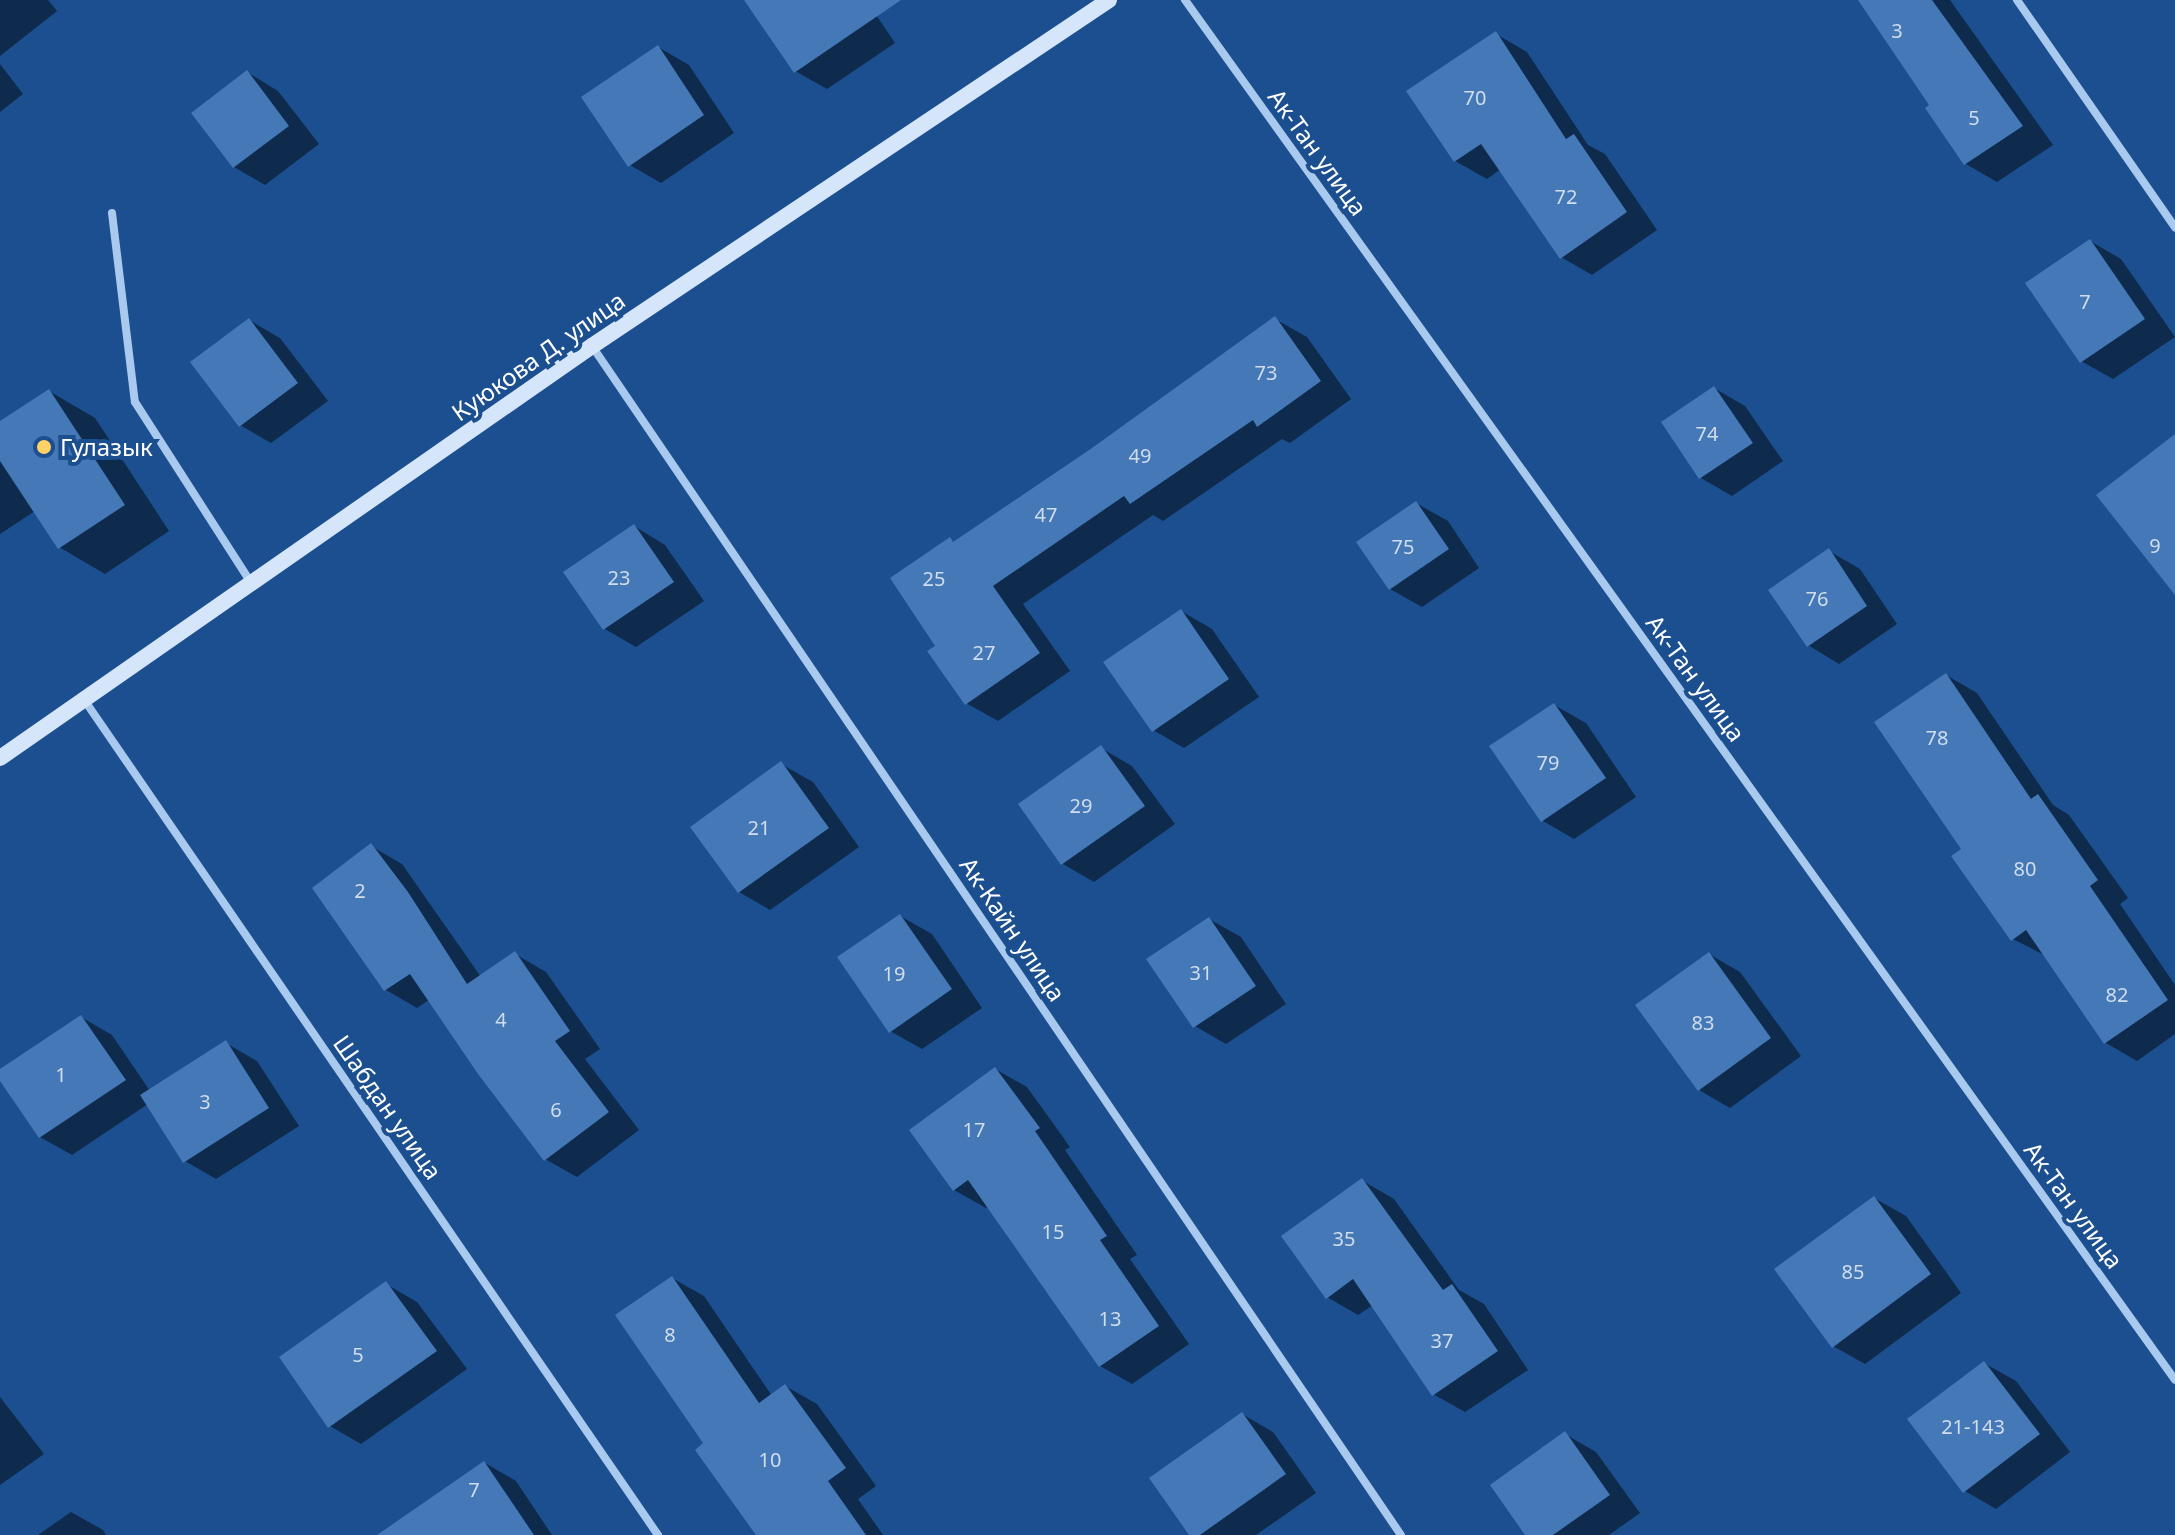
<!DOCTYPE html>
<html>
<head>
<meta charset="utf-8">
<style>
  body { margin:0 }
  #map { position:relative; width:2175px; height:1535px; overflow:hidden; background:#1b4f8f; font-family:"Noto Sans",sans-serif }
  div>[style] { position:absolute }
  [style*='--x'] { left:calc(var(--x)*1px); top:calc(var(--y)*1px); width:calc(var(--w)*1px); rotate:calc(var(--a)*1deg) }
  .shadow>* { inset:0; background:#0007 }
  .building>* { inset:0; background:#4478b7 }
  .street>* { height:8px; margin:-4px; padding:0 4px; transform-origin:4px; border-radius:4px; background:#a9c9ee }
  .secondary>* { height:16px; margin:-8px; padding:0 8px; transform-origin:8px; border-radius:8px; background:#d6e6fa }
  .dots>* { width:22px; height:22px; translate:-50% -50%; box-sizing:border-box; border:4px solid #1b4f8f; border-radius:50% }
  span { translate:-50% -50%; white-space:nowrap; text-align:center; line-height:1.15; -webkit-text-stroke:8px #1b4f8f; paint-order:stroke }
  .number-label { font-size:20px; color:#d0dded }
  .number-label span { -webkit-text-stroke-width:0 }
  .street-label { font-size:24px; color:#fff }
  .poi-label { font-size:24px; color:#fff }
  .left { translate:0 -50%; text-align:left }
</style>
</head>
<body>
<div id="map">
  <div class="shadow">
    <i style="clip-path:polygon(0 0,48px 0,57px 11px,0 56px)"></i>
    <i style="clip-path:polygon(746px 0,866px 0,895px 43px,827px 89px,795px 71px)"></i>
    <i style="clip-path:polygon(1860px 0,1950px 0,2053px 145px,1997px 182px,1966px 164px,1932px 106px)"></i>
    <i style="clip-path:polygon(1496px 34px,1527px 52px,1588px 145px,1605px 154px,1657px 230px,1592px 275px,1561px 257px,1501px 169px,1487px 179px,1455px 161px)"></i>
    <i style="clip-path:polygon(658px 47px,689px 65px,734px 133px,661px 183px,630px 165px)"></i>
    <i style="clip-path:polygon(0 64px,23px 94px,0 112px)"></i>
    <i style="clip-path:polygon(247px 72px,278px 91px,319px 144px,265px 185px,234px 167px)"></i>
    <i style="clip-path:polygon(2090px 241px,2121px 259px,2175px 337px,2113px 379px,2081px 361px)"></i>
    <i style="clip-path:polygon(1275px 319px,1307px 337px,1351px 399px,1290px 443px,1282px 439px,1163px 521px,1153px 515px,1023px 604px,1070px 671px,998px 721px,966px 703px,938px 646px,950px 540px,955px 543px,1093px 450px)"></i>
    <i style="clip-path:polygon(249px 320px,280px 338px,328px 401px,271px 443px,240px 425px)"></i>
    <i style="clip-path:polygon(1714px 388px,1745px 406px,1783px 461px,1732px 496px,1701px 478px)"></i>
    <i style="clip-path:polygon(49px 391px,95px 418px,169px 531px,105px 574px,59px 547px,35px 511px,0 534px,0 424px)"></i>
    <i style="clip-path:polygon(1416px 503px,1448px 521px,1479px 568px,1422px 607px,1390px 589px)"></i>
    <i style="clip-path:polygon(634px 526px,665px 545px,704px 601px,636px 647px,605px 629px)"></i>
    <i style="clip-path:polygon(1829px 551px,1860px 569px,1897px 624px,1839px 664px,1808px 645px)"></i>
    <i style="clip-path:polygon(1181px 611px,1212px 629px,1259px 697px,1184px 748px,1153px 730px)"></i>
    <i style="clip-path:polygon(1946px 675px,1977px 693px,2053px 805px,2069px 815px,2128px 898px,2120px 904px,2175px 985px,2175px 1034px,2137px 1061px,2106px 1043px,2046px 956px,2013px 939px,1964px 850px)"></i>
    <i style="clip-path:polygon(1554px 705px,1586px 723px,1636px 797px,1574px 839px,1543px 821px)"></i>
    <i style="clip-path:polygon(1101px 748px,1132px 766px,1175px 824px,1094px 882px,1063px 864px,1021px 805px)"></i>
    <i style="clip-path:polygon(781px 764px,813px 782px,859px 847px,770px 910px,739px 892px)"></i>
    <i style="clip-path:polygon(371px 846px,402px 864px,481px 977px,515px 954px,546px 972px,600px 1049px,585px 1059px,639px 1130px,577px 1177px,545px 1159px,430px 999px,417px 1008px,386px 990px)"></i>
    <i style="clip-path:polygon(900px 916px,932px 934px,982px 1008px,922px 1049px,890px 1031px)"></i>
    <i style="clip-path:polygon(1209px 919px,1241px 937px,1286px 1004px,1226px 1044px,1195px 1026px)"></i>
    <i style="clip-path:polygon(1709px 954px,1740px 972px,1801px 1056px,1730px 1108px,1699px 1090px)"></i>
    <i style="clip-path:polygon(81px 1017px,112px 1035px,150px 1091px,226px 1043px,257px 1061px,299px 1126px,216px 1179px,185px 1161px,148px 1104px,72px 1155px,40px 1137px,0 1077px,0 1071px)"></i>
    <i style="clip-path:polygon(995px 1069px,1027px 1087px,1070px 1147px,1065px 1150px,1137px 1255px,1130px 1259px,1189px 1344px,1132px 1384px,1100px 1366px,988px 1206px,986px 1208px,954px 1190px)"></i>
    <i style="clip-path:polygon(1363px 1181px,1394px 1199px,1459px 1290px,1484px 1304px,1528px 1370px,1465px 1412px,1433px 1394px,1373px 1305px,1358px 1315px,1327px 1297px)"></i>
    <i style="clip-path:polygon(1874px 1198px,1906px 1216px,1961px 1293px,1865px 1364px,1833px 1346px)"></i>
    <i style="clip-path:polygon(672px 1278px,704px 1296px,772px 1396px,785px 1386px,817px 1404px,876px 1486px,858px 1499px,883px 1535px,758px 1535px)"></i>
    <i style="clip-path:polygon(386px 1284px,417px 1302px,467px 1369px,361px 1444px,330px 1426px)"></i>
    <i style="clip-path:polygon(1984px 1363px,2016px 1381px,2070px 1452px,1996px 1509px,1965px 1491px)"></i>
    <i style="clip-path:polygon(0 1397px,44px 1454px,0 1485px)"></i>
    <i style="clip-path:polygon(1242px 1414px,1273px 1432px,1316px 1493px,1256px 1535px,1192px 1535px)"></i>
    <i style="clip-path:polygon(1565px 1434px,1596px 1452px,1640px 1513px,1609px 1535px,1528px 1535px)"></i>
    <i style="clip-path:polygon(485px 1463px,516px 1481px,552px 1535px,419px 1535px)"></i>
    <i style="clip-path:polygon(71px 1512px,103px 1530px,106px 1535px,38px 1535px)"></i>
  </div>
  <div class="building">
    <i style="clip-path:polygon(744px 0,901px 0,794px 73px)"></i>
    <i style="clip-path:polygon(1858px 0,1932px 0,2023px 126px,1964px 165px,1925px 108px,1929px 105px)"></i>
    <i style="clip-path:polygon(1496px 31px,1566px 139px,1574px 134px,1627px 212px,1560px 259px,1481px 144px,1454px 162px,1406px 91px)"></i>
    <i style="clip-path:polygon(658px 45px,704px 115px,628px 167px,581px 97px)"></i>
    <i style="clip-path:polygon(247px 70px,289px 126px,233px 168px,191px 113px)"></i>
    <i style="clip-path:polygon(2090px 239px,2145px 319px,2080px 363px,2025px 283px)"></i>
    <i style="clip-path:polygon(1275px 316px,1321px 381px,1257px 427px,1253px 420px,1130px 504px,1124px 496px,993px 586px,1040px 653px,965px 705px,927px 651px,935px 646px,890px 578px,950px 537px,953px 542px,1092px 448px)"></i>
    <i style="clip-path:polygon(249px 318px,298px 383px,239px 427px,190px 362px)"></i>
    <i style="clip-path:polygon(1714px 386px,1753px 443px,1699px 479px,1661px 422px)"></i>
    <i style="clip-path:polygon(49px 389px,125px 505px,58px 549px,0 461px,0 421px)"></i>
    <i style="clip-path:polygon(2175px 434px,2175px 595px,2096px 495px)"></i>
    <i style="clip-path:polygon(1416px 501px,1449px 549px,1389px 590px,1356px 542px)"></i>
    <i style="clip-path:polygon(634px 524px,674px 582px,603px 630px,563px 572px)"></i>
    <i style="clip-path:polygon(1829px 548px,1867px 606px,1807px 647px,1768px 590px)"></i>
    <i style="clip-path:polygon(1181px 609px,1229px 679px,1152px 732px,1103px 662px)"></i>
    <i style="clip-path:polygon(1946px 673px,2031px 799px,2038px 794px,2098px 880px,2090px 886px,2168px 1000px,2104px 1044px,2026px 930px,2011px 941px,1951px 856px,1961px 849px,1874px 722px)"></i>
    <i style="clip-path:polygon(1554px 703px,1606px 778px,1541px 822px,1489px 746px)"></i>
    <i style="clip-path:polygon(1101px 745px,1145px 806px,1061px 865px,1018px 804px)"></i>
    <i style="clip-path:polygon(781px 761px,829px 828px,738px 893px,690px 827px)"></i>
    <i style="clip-path:polygon(371px 843px,408px 892px,467px 984px,515px 951px,570px 1031px,555px 1041px,609px 1112px,544px 1161px,478px 1074px,410px 974px,384px 991px,312px 888px)"></i>
    <i style="clip-path:polygon(900px 914px,952px 989px,889px 1033px,837px 957px)"></i>
    <i style="clip-path:polygon(1209px 917px,1256px 986px,1193px 1028px,1146px 959px)"></i>
    <i style="clip-path:polygon(1709px 952px,1771px 1038px,1698px 1091px,1635px 1005px)"></i>
    <i style="clip-path:polygon(81px 1015px,126px 1080px,39px 1138px,0 1081px,0 1069px)"></i>
    <i style="clip-path:polygon(226px 1040px,269px 1108px,183px 1163px,140px 1095px)"></i>
    <i style="clip-path:polygon(995px 1067px,1040px 1128px,1035px 1131px,1107px 1236px,1100px 1240px,1159px 1326px,1099px 1367px,968px 1180px,953px 1191px,909px 1130px)"></i>
    <i style="clip-path:polygon(1362px 1178px,1443px 1290px,1452px 1284px,1498px 1351px,1432px 1396px,1353px 1279px,1326px 1299px,1281px 1236px)"></i>
    <i style="clip-path:polygon(1874px 1196px,1931px 1274px,1832px 1348px,1774px 1269px)"></i>
    <i style="clip-path:polygon(672px 1276px,759px 1403px,785px 1384px,846px 1468px,828px 1481px,866px 1535px,756px 1535px,695px 1450px,703px 1443px,615px 1315px)"></i>
    <i style="clip-path:polygon(386px 1281px,437px 1351px,328px 1428px,279px 1357px)"></i>
    <i style="clip-path:polygon(1984px 1361px,2040px 1434px,1963px 1493px,1907px 1419px)"></i>
    <i style="clip-path:polygon(1242px 1412px,1286px 1474px,1200px 1535px,1189px 1535px,1149px 1478px)"></i>
    <i style="clip-path:polygon(1565px 1431px,1610px 1495px,1553px 1535px,1525px 1535px,1490px 1485px)"></i>
    <i style="clip-path:polygon(484px 1461px,534px 1535px,377px 1535px)"></i>
  </div>
  <div class="street">
    <i style="--x:1185;--y:0;--w:1698;--a:54.34"></i>
    <i style="--x:2017;--y:0;--w:277;--a:55.2"></i>
    <i style="--x:112;--y:213;--w:190;--a:83.1"></i>
    <i style="--x:135;--y:402;--w:216;--a:57.3"></i>
    <i style="--x:592;--y:346;--w:1438;--a:55.77"></i>
    <i style="--x:85;--y:701;--w:1012;--a:55.51"></i>
  </div>
  <div class="secondary">
    <i style="--x:0;--y:758;--w:721;--a:-34.84"></i>
    <i style="--x:592;--y:346;--w:622;--a:-33.79"></i>
  </div>
  <div class="dots">
    <i style="left:44px;top:447px;background:#ffd166"></i>
  </div>
  <div class="number-label">
    <span style="left:1897px;top:30px">3</span>
    <span style="left:1475px;top:97px">70</span>
    <span style="left:1974px;top:117px">5</span>
    <span style="left:1566px;top:196px">72</span>
    <span style="left:2085px;top:301px">7</span>
    <span style="left:1266px;top:372px">73</span>
    <span style="left:1707px;top:433px">74</span>
    <span style="left:1140px;top:455px">49</span>
    <span style="left:1046px;top:514px">47</span>
    <span style="left:2155px;top:545px">9</span>
    <span style="left:1403px;top:546px">75</span>
    <span style="left:619px;top:577px">23</span>
    <span style="left:934px;top:578px">25</span>
    <span style="left:1817px;top:598px">76</span>
    <span style="left:984px;top:652px">27</span>
    <span style="left:1937px;top:737px">78</span>
    <span style="left:1548px;top:762px">79</span>
    <span style="left:1081px;top:805px">29</span>
    <span style="left:759px;top:827px">21</span>
    <span style="left:2025px;top:868px">80</span>
    <span style="left:360px;top:890px">2</span>
    <span style="left:1201px;top:972px">31</span>
    <span style="left:894px;top:973px">19</span>
    <span style="left:2117px;top:994px">82</span>
    <span style="left:501px;top:1019px">4</span>
    <span style="left:1703px;top:1022px">83</span>
    <span style="left:61px;top:1074px">1</span>
    <span style="left:205px;top:1101px">3</span>
    <span style="left:556px;top:1109px">6</span>
    <span style="left:974px;top:1129px">17</span>
    <span style="left:1053px;top:1231px">15</span>
    <span style="left:1344px;top:1238px">35</span>
    <span style="left:1853px;top:1271px">85</span>
    <span style="left:1110px;top:1318px">13</span>
    <span style="left:670px;top:1334px">8</span>
    <span style="left:1442px;top:1340px">37</span>
    <span style="left:358px;top:1354px">5</span>
    <span style="left:1973px;top:1426px">21-143</span>
    <span style="left:770px;top:1459px">10</span>
    <span style="left:474px;top:1489px">7</span>
  </div>
  <div class="street-label">
    <span style="left:1318px;top:152px;rotate:54deg">Ак-Тан улица</span>
    <span style="left:538px;top:356px;rotate:-35deg">Куюкова Д. улица</span>
    <span style="left:1696px;top:678px;rotate:54deg">Ак-Тан улица</span>
    <span style="left:1013px;top:929px;rotate:56deg">Ак-Кайн улица</span>
    <span style="left:388px;top:1107px;rotate:55deg">Шабдан улица</span>
    <span style="left:2074px;top:1205px;rotate:54deg">Ак-Тан улица</span>
  </div>
  <div class="poi-label">
    <span class="left" style="left:60px;top:447px">Гулазык</span>
  </div>
</div>
</body>
</html>
